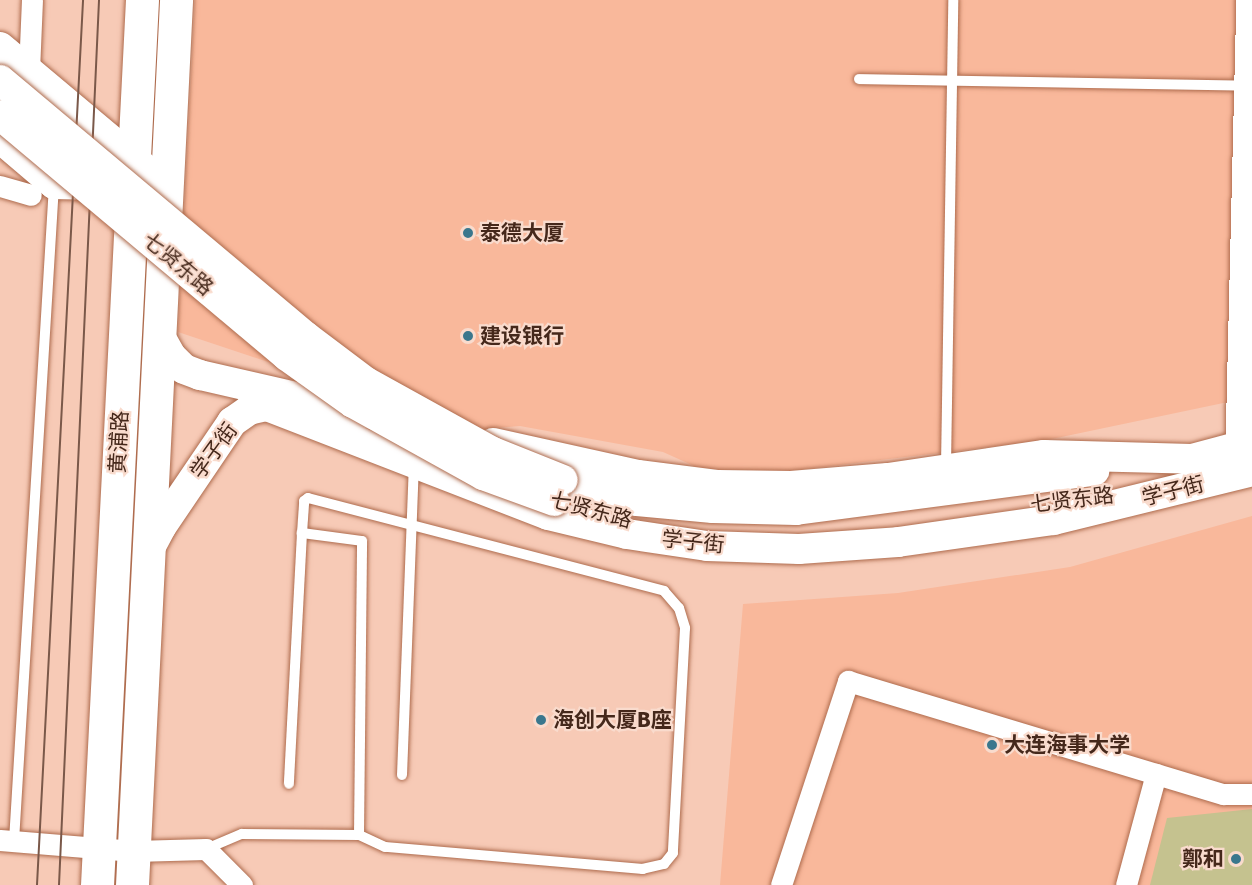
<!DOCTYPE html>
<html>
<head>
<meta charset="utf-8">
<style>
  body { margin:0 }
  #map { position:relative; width:1252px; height:885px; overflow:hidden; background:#f7cab6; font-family:Jost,"Noto Sans SC",sans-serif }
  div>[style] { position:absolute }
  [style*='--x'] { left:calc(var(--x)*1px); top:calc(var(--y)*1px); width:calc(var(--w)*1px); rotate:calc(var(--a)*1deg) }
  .built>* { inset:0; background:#f9b89b }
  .green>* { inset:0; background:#c5c28f }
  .roads { filter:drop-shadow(0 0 2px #ae6b4d) drop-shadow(0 0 2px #ae6b4d) }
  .lane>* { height:10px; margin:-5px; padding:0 5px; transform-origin:5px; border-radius:5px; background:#fff }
  .street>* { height:21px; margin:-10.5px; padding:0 10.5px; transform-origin:10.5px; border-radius:10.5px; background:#fff }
  .secondary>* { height:30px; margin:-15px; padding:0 15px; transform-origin:15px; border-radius:15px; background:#fff }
  .highway>* { height:33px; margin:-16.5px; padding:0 16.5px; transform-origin:16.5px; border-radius:16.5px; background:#fff }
  .tram>* { height:1.5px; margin:-0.75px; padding:0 0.75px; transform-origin:0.75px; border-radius:0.75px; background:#7a5849 }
  .bridges { filter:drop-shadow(0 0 2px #ae6b4d) drop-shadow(0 0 2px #ae6b4d) }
  .secondary-bridge>* { height:30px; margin:-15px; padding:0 15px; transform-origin:15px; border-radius:15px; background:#fff }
  .dots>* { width:16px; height:16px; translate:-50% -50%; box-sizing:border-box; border:3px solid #f9dbcd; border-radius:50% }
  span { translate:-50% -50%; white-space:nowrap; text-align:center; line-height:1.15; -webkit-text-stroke:4.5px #f9dbcd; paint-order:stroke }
  .poi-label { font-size:21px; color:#45281b; font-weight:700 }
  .left { translate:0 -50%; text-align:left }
  .right { translate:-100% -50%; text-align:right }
  .street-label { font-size:21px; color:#45281b }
</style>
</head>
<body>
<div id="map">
  <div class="built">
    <i style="clip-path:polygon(195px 0,1252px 0,1252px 397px,1047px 440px,723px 479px,663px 452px,520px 426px,472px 430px,178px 332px)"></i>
    <i style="clip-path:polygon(1252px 516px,1252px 885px,720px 885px,743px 604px,898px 593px,1070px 567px)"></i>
  </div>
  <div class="green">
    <i style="clip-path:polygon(1252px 809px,1252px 885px,1150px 885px,1167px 818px)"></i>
  </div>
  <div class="roads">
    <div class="lane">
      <i style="--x:859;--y:79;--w:387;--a:1"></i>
      <i style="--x:946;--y:466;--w:466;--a:-89.1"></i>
      <i style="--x:302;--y:533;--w:32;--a:-86"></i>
      <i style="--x:304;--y:501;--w:5;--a:-37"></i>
      <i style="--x:308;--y:498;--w:368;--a:14.6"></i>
      <i style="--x:664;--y:591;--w:23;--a:49"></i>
      <i style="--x:679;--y:608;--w:21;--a:73"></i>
      <i style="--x:685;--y:628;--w:225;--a:93.1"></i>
      <i style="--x:673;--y:853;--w:14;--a:129"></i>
      <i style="--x:664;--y:864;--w:22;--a:167"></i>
      <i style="--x:643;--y:869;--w:259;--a:-175.1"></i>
      <i style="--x:385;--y:847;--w:29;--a:-155"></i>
      <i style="--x:402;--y:775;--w:311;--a:-87.8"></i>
      <i style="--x:14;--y:841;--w:656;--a:-86.51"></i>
      <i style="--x:206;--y:849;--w:39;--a:-23"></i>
      <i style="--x:242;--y:834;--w:117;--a:0.5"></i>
      <i style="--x:359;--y:835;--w:294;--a:-89.4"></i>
      <i style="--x:362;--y:541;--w:61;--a:-172.4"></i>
      <i style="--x:302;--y:533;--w:251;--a:93"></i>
    </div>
    <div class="street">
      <i style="--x:29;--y:71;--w:71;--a:-87.6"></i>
      <i style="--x:0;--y:186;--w:32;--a:16"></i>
      <i style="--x:0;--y:840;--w:134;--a:4.7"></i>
      <i style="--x:134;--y:851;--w:72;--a:-1.6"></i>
      <i style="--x:206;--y:849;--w:51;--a:45"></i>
      <i style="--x:781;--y:885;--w:215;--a:-71.8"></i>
      <i style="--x:848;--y:681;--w:392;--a:16.8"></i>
      <i style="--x:1223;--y:794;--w:29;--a:0"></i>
      <i style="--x:1126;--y:885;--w:115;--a:-74.9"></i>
    </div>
    <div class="secondary">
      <i style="--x:0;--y:47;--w:194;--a:40"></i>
      <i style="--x:0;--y:138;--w:71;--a:40.4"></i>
      <i style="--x:54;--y:184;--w:44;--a:1.3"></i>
      <i style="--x:161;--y:338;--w:21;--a:61"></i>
      <i style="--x:171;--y:356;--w:18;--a:45"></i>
      <i style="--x:184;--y:369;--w:17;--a:21"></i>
      <i style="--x:200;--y:375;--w:174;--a:12.9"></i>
      <i style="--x:493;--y:443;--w:148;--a:12.4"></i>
      <i style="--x:638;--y:475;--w:81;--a:7.1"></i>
      <i style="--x:718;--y:485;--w:73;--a:0.8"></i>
      <i style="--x:791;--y:486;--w:97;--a:-4.7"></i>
      <i style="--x:888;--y:478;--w:158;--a:-8.4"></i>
      <i style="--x:1044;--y:455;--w:148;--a:1.5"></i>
      <i style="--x:1192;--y:459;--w:62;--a:-14.9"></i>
      <i style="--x:1240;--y:465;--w:465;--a:-88.6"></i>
      <i style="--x:563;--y:480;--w:77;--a:15.8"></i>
      <i style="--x:637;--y:501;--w:76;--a:5.3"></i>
      <i style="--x:713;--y:508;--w:83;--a:1.4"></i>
      <i style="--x:796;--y:510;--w:301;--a:-7.5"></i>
      <i style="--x:150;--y:548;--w:24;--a:-62"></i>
      <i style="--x:161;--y:527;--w:127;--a:-55.9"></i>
      <i style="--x:232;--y:422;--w:21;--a:-35"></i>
      <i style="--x:249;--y:410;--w:18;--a:-13"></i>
      <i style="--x:267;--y:406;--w:301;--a:21.2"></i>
      <i style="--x:548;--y:515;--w:81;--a:13.5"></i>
      <i style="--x:627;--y:534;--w:81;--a:8.5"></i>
      <i style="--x:707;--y:546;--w:92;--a:1.9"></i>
      <i style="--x:799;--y:549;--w:99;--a:-4"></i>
      <i style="--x:898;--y:542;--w:157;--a:-8.1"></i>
      <i style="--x:1053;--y:520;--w:205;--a:-13.8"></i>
    </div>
    <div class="highway">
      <i style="--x:97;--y:885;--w:886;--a:-87.09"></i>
      <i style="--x:132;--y:885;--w:886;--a:-87.15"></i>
    </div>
  </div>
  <div class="tram">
    <i style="--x:37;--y:885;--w:886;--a:-87.02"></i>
    <i style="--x:59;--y:885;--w:886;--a:-87.41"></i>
  </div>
  <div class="bridges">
    <div class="secondary-bridge">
      <i style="--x:0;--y:80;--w:398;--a:40"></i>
      <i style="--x:305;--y:336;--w:76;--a:37"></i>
      <i style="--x:366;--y:382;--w:145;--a:28.9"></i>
      <i style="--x:493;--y:452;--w:75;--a:21.8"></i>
      <i style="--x:0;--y:115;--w:375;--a:40"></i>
      <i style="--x:287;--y:356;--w:81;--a:35.5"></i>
      <i style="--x:353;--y:403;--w:149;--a:29"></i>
      <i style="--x:483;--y:475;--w:76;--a:20.1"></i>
    </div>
  </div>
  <div class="dots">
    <i style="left:468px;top:233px;background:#3a778d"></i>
    <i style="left:468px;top:336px;background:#3a778d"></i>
    <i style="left:541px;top:720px;background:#3a778d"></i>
    <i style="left:992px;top:745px;background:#3a778d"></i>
    <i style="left:1236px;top:859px;background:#3a778d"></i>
  </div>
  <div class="poi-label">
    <span class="left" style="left:480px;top:233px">泰德大厦</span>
    <span class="left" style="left:480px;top:336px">建设银行</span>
    <span class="left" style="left:553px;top:720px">海创大厦B座</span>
    <span class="left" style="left:1004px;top:745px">大连海事大学</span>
    <span class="right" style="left:1224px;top:859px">鄭和</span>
  </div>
  <div class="street-label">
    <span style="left:178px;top:264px;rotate:40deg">七贤东路</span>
    <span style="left:119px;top:442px;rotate:-87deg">黄浦路</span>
    <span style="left:214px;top:451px;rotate:-54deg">学子街</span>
    <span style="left:1173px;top:491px;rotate:-14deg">学子街</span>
    <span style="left:1072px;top:500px;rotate:-7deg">七贤东路</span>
    <span style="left:591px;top:510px;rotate:15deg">七贤东路</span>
    <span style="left:693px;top:542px;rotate:6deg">学子街</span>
  </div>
</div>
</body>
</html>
